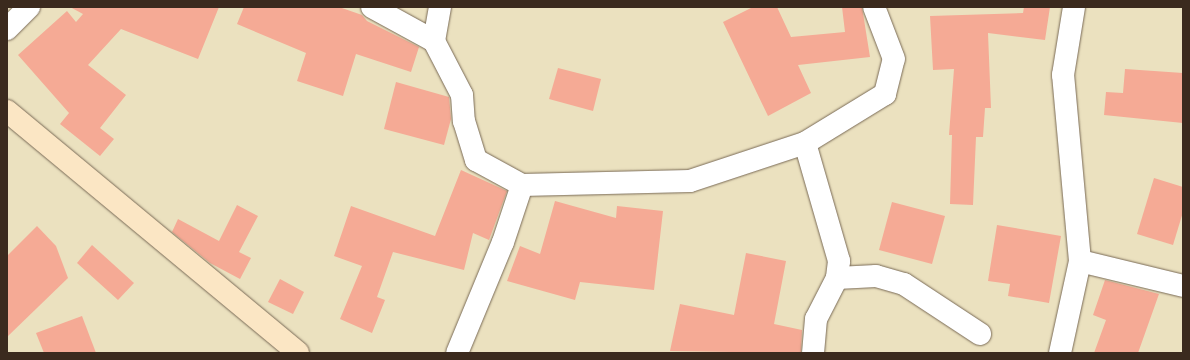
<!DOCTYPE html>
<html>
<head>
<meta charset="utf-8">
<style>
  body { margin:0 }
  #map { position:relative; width:1190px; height:360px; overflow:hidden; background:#ebe1bf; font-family:"IM FELL French Canon",serif }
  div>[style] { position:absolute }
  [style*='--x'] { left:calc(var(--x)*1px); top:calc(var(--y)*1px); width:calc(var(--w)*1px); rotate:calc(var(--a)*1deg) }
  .building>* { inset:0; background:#f5aa95 }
  .roads { filter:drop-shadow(0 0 1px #796a56) drop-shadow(0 0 1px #796a56) }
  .street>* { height:22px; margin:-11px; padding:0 11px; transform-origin:11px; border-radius:11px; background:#fff }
  .secondary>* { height:22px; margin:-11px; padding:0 11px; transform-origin:11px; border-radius:11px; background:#fbe6c4 }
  span { translate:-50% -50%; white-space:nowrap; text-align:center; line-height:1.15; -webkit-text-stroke:3px #f7f3e8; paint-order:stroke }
  .frame { position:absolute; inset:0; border:8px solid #3b2a1e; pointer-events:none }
</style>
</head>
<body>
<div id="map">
  <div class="building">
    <i style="clip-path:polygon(70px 7px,219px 7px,198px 59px,121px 29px,88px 65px,126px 95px,100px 128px,114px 139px,100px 156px,60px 124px,69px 113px,18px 55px,67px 11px,76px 22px,83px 14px)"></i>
    <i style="clip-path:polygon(244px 7px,339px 7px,362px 15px,367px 21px,419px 47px,411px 72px,356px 54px,343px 96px,297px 81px,306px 53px,237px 24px)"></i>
    <i style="clip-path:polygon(753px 7px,777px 7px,791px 37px,845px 32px,842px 7px,862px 7px,870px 57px,798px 65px,811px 93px,768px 116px,723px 22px)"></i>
    <i style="clip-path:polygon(1024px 7px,1050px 7px,1045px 40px,988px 33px,991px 108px,985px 108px,983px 137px,976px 137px,973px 205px,950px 204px,952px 135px,949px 135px,954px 69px,933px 70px,930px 16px,1023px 13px)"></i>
    <i style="clip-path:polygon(558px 68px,601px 79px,593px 111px,549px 99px)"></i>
    <i style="clip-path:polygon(1125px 69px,1183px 73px,1183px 123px,1104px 115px,1106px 92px,1123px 93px)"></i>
    <i style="clip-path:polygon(396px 82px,449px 97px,451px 119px,444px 145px,384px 129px)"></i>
    <i style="clip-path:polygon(461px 170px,507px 191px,489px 240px,473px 233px,464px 270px,393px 252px,377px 297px,385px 300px,372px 333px,340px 319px,362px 266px,334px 256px,351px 206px,435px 236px)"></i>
    <i style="clip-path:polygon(1154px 178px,1183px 187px,1183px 212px,1173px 245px,1137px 234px)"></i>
    <i style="clip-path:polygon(555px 201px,616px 218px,617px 206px,663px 211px,654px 290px,580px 282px,575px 300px,507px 281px,520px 246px,540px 254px)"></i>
    <i style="clip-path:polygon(892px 202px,945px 216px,932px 264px,879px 250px)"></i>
    <i style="clip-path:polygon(237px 205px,258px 216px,239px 252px,251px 258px,240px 279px,210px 263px,172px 232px,178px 219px,219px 241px)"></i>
    <i style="clip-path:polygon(997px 225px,1061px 236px,1049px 303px,1008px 296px,1010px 284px,988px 281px)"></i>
    <i style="clip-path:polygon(37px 226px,56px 246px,68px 278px,7px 337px,7px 256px)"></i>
    <i style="clip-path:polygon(92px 245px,134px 283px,118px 300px,77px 263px)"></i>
    <i style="clip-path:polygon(746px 253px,786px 261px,774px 324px,802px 330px,801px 353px,670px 351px,680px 304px,734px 315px)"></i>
    <i style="clip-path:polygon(280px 279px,304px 292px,293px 314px,268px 302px)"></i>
    <i style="clip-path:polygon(1105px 280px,1159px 294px,1138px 353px,1094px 353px,1106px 320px,1093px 315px)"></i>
    <i style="clip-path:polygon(82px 316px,96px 353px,44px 353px,36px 333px)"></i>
  </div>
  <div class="roads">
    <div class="street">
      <i style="--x:372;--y:7;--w:71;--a:28.7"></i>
      <i style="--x:434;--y:41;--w:61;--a:62.6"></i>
      <i style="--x:462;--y:95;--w:26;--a:86"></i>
      <i style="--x:464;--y:121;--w:41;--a:72.9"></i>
      <i style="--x:476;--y:160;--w:52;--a:28.5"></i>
      <i style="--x:522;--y:185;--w:60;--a:108.4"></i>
      <i style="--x:503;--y:242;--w:120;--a:112.5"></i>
      <i style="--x:7;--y:29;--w:31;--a:-45"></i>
      <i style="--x:434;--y:41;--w:35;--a:-80"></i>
      <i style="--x:805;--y:143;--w:123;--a:73.9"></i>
      <i style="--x:839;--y:261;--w:17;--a:97"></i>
      <i style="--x:837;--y:278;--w:46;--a:117.1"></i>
      <i style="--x:816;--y:319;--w:34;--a:95"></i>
      <i style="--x:522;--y:185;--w:168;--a:-1.4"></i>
      <i style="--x:690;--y:181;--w:121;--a:-18.3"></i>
      <i style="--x:805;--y:143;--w:94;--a:-31.5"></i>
      <i style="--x:885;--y:94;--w:36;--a:-76"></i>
      <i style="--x:894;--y:59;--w:56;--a:-111"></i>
      <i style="--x:1080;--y:261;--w:106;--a:13.6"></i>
      <i style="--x:837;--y:278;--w:39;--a:-3"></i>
      <i style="--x:876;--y:276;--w:29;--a:16"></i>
      <i style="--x:904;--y:284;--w:91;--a:33.3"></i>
      <i style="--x:1060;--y:353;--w:94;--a:-77.7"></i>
      <i style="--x:1080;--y:261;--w:187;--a:-95.2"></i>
      <i style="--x:1063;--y:75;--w:69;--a:-80.8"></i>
    </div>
    <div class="secondary">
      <i style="--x:7;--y:111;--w:378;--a:39.7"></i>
    </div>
  </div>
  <div class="frame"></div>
</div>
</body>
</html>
